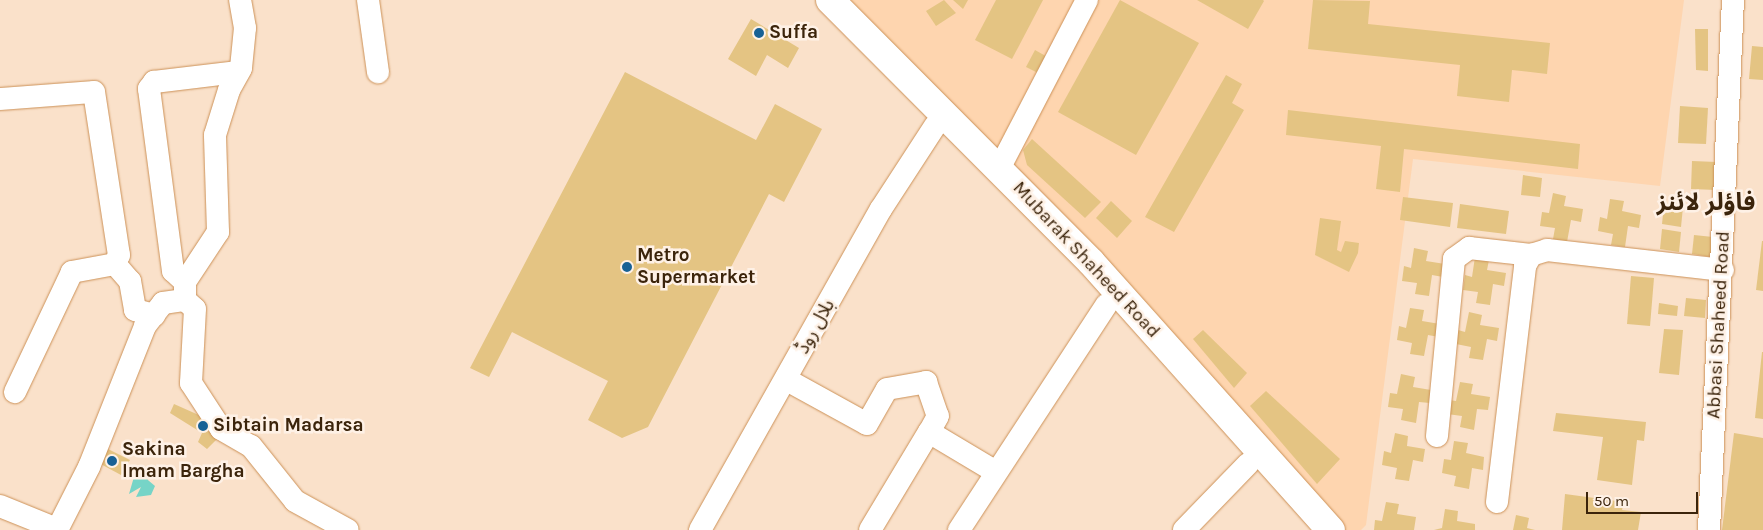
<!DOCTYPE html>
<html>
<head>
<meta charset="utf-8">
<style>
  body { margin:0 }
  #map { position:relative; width:1763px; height:530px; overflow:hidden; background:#fae1ca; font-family:Karla,"Noto Sans Arabic",sans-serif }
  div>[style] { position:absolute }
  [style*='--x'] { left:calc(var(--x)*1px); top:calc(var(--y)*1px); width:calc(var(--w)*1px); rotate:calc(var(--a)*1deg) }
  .built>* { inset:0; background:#fed5af }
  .water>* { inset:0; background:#76d4c7 }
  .building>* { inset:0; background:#e4c483 }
  .roads { filter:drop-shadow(0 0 1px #cc9157) drop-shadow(0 0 1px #cc9157) }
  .minor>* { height:22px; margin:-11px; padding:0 11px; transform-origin:11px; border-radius:11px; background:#fff }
  .major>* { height:28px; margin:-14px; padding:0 14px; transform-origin:14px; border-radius:14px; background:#fff }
  .dots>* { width:14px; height:14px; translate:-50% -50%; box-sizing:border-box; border:2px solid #fef1e6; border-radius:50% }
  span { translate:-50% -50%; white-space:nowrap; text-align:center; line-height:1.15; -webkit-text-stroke:5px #fef1e6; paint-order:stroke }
  .poi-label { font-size:19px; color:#3b240b; font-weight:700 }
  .left { translate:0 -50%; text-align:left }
  .street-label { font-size:19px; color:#3b240b }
  .district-label { font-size:24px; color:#3b240b; font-weight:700 }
  .scale { position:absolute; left:1586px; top:492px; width:112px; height:22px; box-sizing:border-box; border:2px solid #3b240b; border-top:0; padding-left:6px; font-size:15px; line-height:18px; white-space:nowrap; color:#3b240b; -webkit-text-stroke:4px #fef1e6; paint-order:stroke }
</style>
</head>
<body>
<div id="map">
  <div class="built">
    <i style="clip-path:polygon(823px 0,1684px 0,1660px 186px,1413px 159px,1366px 525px,1361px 530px,1324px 530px,996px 170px)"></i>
  </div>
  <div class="water">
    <i style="clip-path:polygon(136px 470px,155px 486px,151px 495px,136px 497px,141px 487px,129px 494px)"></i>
  </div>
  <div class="building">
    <i style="clip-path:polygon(944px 0,956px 13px,936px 26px,926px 11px)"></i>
    <i style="clip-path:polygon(953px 0,968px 0,963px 9px)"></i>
    <i style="clip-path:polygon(996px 0,1043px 0,1012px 59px,975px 40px)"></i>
    <i style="clip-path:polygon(1120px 0,1199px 43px,1136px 155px,1058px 112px)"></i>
    <i style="clip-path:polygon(1197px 0,1263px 0,1264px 1px,1248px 29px)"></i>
    <i style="clip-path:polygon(1313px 0,1370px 1px,1368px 24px,1550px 43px,1547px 74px,1512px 70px,1509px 102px,1457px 96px,1460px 65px,1308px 49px)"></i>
    <i style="clip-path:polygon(751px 19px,799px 48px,788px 68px,767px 55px,756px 76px,728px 59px)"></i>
    <i style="clip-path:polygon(1695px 29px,1708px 29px,1708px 71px,1696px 70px)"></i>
    <i style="clip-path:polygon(1752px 46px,1763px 47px,1763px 80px,1749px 79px)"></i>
    <i style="clip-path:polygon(1035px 50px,1051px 59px,1042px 75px,1026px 67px)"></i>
    <i style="clip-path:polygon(625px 72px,756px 140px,775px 104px,822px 129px,784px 202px,769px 194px,648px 427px,622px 438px,588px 420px,608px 381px,512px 332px,489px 377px,470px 368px)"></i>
    <i style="clip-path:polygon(1226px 75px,1242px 84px,1232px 103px,1244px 110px,1174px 232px,1145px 217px)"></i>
    <i style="clip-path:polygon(1680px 106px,1708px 108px,1706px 144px,1678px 143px)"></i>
    <i style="clip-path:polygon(1288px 110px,1580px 144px,1578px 169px,1404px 149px,1400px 192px,1376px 189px,1381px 146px,1286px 135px)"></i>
    <i style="clip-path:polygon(1032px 139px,1101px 202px,1085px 218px,1027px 165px,1023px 150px)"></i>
    <i style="clip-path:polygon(1692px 161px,1717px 162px,1716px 190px,1691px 189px)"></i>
    <i style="clip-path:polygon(1523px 175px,1542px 178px,1540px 197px,1521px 195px)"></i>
    <i style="clip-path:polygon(1553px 193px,1566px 196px,1564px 206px,1583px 209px,1581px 222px,1571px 220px,1567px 242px,1553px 239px,1555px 228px,1540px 226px,1542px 212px,1549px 213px)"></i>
    <i style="clip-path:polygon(1403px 197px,1453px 203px,1450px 227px,1400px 220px)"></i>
    <i style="clip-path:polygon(1610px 199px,1624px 201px,1622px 211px,1641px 215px,1639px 228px,1628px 226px,1625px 247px,1611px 245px,1613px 234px,1598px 231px,1600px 217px,1607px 219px)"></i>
    <i style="clip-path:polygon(1111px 201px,1132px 221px,1117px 238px,1096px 218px)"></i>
    <i style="clip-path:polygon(1460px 204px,1509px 211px,1506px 234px,1457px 228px)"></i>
    <i style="clip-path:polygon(1664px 205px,1683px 207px,1681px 227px,1662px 224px)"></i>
    <i style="clip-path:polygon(1320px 218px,1341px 221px,1337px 250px,1341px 252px,1345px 241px,1359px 243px,1358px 253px,1349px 272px,1315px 255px)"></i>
    <i style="clip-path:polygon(1662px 229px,1681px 232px,1679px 252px,1660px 249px)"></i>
    <i style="clip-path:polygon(1694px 235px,1713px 237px,1711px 257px,1692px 254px)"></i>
    <i style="clip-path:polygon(1762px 241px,1763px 241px,1763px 291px,1756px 290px)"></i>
    <i style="clip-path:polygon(1414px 248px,1428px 251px,1426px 261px,1445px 264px,1443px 277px,1432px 275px,1429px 296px,1415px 294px,1417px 283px,1402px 281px,1404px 266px,1411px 268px)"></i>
    <i style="clip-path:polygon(1475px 257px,1489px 260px,1487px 270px,1506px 273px,1504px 286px,1493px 284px,1490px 305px,1476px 303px,1478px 292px,1463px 290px,1465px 275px,1472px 277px)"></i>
    <i style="clip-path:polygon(1631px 276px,1654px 278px,1650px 326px,1627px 324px)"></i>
    <i style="clip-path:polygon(1686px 298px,1706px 300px,1705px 318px,1684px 316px)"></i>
    <i style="clip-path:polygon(1659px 303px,1678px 306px,1677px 316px,1658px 314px)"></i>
    <i style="clip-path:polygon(1410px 308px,1424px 310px,1422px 321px,1440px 324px,1439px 337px,1428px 335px,1424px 356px,1410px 354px,1412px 343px,1397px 340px,1399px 326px,1406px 328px)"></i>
    <i style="clip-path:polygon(1469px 312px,1482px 315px,1480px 325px,1499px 328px,1497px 341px,1487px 339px,1483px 360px,1469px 358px,1471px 347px,1456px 344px,1458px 330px,1465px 332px)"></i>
    <i style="clip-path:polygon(1664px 329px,1683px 330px,1679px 375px,1659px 373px)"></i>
    <i style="clip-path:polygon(1203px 330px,1247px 373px,1234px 388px,1193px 339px)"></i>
    <i style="clip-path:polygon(1762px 352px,1763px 352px,1763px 419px,1755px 418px)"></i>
    <i style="clip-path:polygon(1401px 374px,1415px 377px,1413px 387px,1431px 390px,1430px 403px,1419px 402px,1416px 423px,1401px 420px,1403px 409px,1388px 407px,1390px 393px,1397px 394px)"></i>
    <i style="clip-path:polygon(1460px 382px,1473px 384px,1471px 394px,1490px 397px,1488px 410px,1477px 409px,1474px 430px,1460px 427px,1462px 416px,1447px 414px,1449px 400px,1456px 401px)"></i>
    <i style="clip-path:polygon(1266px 391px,1340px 459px,1317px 484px,1250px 406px)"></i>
    <i style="clip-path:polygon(174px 404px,210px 420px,220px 436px,207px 449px,198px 442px,202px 433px,170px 413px)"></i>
    <i style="clip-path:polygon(1556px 413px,1646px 422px,1644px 441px,1637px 440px,1632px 485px,1597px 480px,1603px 437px,1553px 431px)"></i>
    <i style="clip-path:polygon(1395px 433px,1408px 436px,1407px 446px,1425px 449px,1423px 462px,1413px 460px,1409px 481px,1395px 479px,1397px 468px,1382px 465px,1384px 451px,1391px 453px)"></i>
    <i style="clip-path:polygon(1734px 433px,1763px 438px,1763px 530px,1722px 530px)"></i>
    <i style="clip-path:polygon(1454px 441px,1468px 443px,1466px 453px,1484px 457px,1483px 470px,1472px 468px,1469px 489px,1454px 486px,1456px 476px,1442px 473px,1444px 459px,1451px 460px)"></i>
    <i style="clip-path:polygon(102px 446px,130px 460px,121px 475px,95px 461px)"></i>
    <i style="clip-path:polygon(1565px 494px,1624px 502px,1622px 510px,1641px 512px,1638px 530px,1562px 530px)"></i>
    <i style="clip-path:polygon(1386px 502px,1399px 504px,1397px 514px,1416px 517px,1414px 530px,1374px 530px,1375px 520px,1382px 521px)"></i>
    <i style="clip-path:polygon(1445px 509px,1458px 511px,1457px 521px,1475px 524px,1475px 530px,1434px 530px,1442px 528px)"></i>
    <i style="clip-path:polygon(1516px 515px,1529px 518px,1527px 528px,1535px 530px,1513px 530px)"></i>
  </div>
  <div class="roads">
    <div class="minor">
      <i style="--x:368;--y:0;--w:73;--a:82.1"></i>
      <i style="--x:0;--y:99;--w:94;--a:-4.3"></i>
      <i style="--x:94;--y:92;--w:165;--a:81.3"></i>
      <i style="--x:119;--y:255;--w:10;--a:114"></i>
      <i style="--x:115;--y:264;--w:44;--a:169.5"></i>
      <i style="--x:72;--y:272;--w:133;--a:115.4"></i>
      <i style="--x:1000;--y:167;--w:188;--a:-62.5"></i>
      <i style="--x:115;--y:264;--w:23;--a:49"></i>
      <i style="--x:130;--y:281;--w:29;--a:80"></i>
      <i style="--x:135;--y:310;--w:20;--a:15"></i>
      <i style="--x:185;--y:282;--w:16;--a:-137"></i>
      <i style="--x:173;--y:271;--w:184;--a:-97.5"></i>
      <i style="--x:149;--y:89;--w:9;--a:-54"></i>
      <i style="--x:154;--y:82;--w:85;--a:-6.8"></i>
      <i style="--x:185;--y:300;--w:18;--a:-90"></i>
      <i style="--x:185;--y:282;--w:60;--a:-56.6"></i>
      <i style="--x:218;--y:232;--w:97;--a:-91.8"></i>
      <i style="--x:215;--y:135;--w:47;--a:-72.7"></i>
      <i style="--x:229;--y:90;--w:25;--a:-61"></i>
      <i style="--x:241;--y:68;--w:40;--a:-84.3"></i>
      <i style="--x:245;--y:28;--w:28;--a:-100"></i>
      <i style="--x:787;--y:380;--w:91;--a:28.8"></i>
      <i style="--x:867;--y:424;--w:40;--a:-60.3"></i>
      <i style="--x:887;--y:389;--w:40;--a:-10"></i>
      <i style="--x:926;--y:382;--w:36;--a:71"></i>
      <i style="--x:938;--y:416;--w:18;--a:119"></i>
      <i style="--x:929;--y:432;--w:78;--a:30.8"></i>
      <i style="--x:1437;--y:436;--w:178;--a:-84.5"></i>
      <i style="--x:1454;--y:259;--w:19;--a:-36"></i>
      <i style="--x:1469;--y:248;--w:62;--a:6.4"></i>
      <i style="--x:1497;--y:502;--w:238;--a:-83.2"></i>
      <i style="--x:1525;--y:266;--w:13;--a:-61"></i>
      <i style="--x:1531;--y:255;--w:17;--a:-17"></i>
      <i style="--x:1547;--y:250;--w:177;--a:6.5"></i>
      <i style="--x:0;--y:506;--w:61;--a:22"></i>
      <i style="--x:57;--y:530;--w:71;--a:-63.1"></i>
      <i style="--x:89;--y:467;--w:152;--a:-68.3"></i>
      <i style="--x:145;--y:326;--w:29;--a:-52"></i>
      <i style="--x:163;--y:303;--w:22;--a:-8"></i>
      <i style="--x:185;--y:300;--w:13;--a:42"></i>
      <i style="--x:195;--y:309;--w:74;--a:93.1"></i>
      <i style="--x:191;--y:383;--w:55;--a:56.9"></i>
      <i style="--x:221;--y:429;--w:34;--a:30"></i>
      <i style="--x:251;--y:446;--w:70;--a:51.3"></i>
      <i style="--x:295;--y:501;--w:60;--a:28.7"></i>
      <i style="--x:700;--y:530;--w:369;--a:-60.6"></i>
      <i style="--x:881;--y:209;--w:99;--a:-57"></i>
      <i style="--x:870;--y:530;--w:114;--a:-59"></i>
      <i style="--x:959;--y:530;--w:269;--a:-56.8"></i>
      <i style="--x:1184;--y:530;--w:92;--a:-45.9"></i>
      <i style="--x:1709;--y:530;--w:531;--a:-87.41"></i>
    </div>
    <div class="major">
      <i style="--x:830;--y:0;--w:370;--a:45.1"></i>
      <i style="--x:1091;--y:262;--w:360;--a:48.2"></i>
    </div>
  </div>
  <div class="dots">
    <i style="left:759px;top:33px;background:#176195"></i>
    <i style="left:627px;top:267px;background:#176195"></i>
    <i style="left:203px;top:426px;background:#176195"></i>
    <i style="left:112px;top:461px;background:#176195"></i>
  </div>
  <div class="poi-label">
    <span class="left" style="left:769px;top:33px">Suffa</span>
    <span class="left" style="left:637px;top:267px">Metro<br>Supermarket</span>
    <span class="left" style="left:213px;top:426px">Sibtain Madarsa</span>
    <span class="left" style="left:122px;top:461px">Sakina<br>Imam Bargha</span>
  </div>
  <div class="street-label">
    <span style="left:1086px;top:260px;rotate:47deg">Mubarak Shaheed Road</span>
    <span style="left:1719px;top:325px;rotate:-87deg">Abbasi Shaheed Road</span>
    <span style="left:816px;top:327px;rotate:-61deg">بلال روڈ</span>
  </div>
  <div class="district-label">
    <span style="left:1706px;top:203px">فاؤلر لائنز</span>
  </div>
  <div class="scale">50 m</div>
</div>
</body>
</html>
